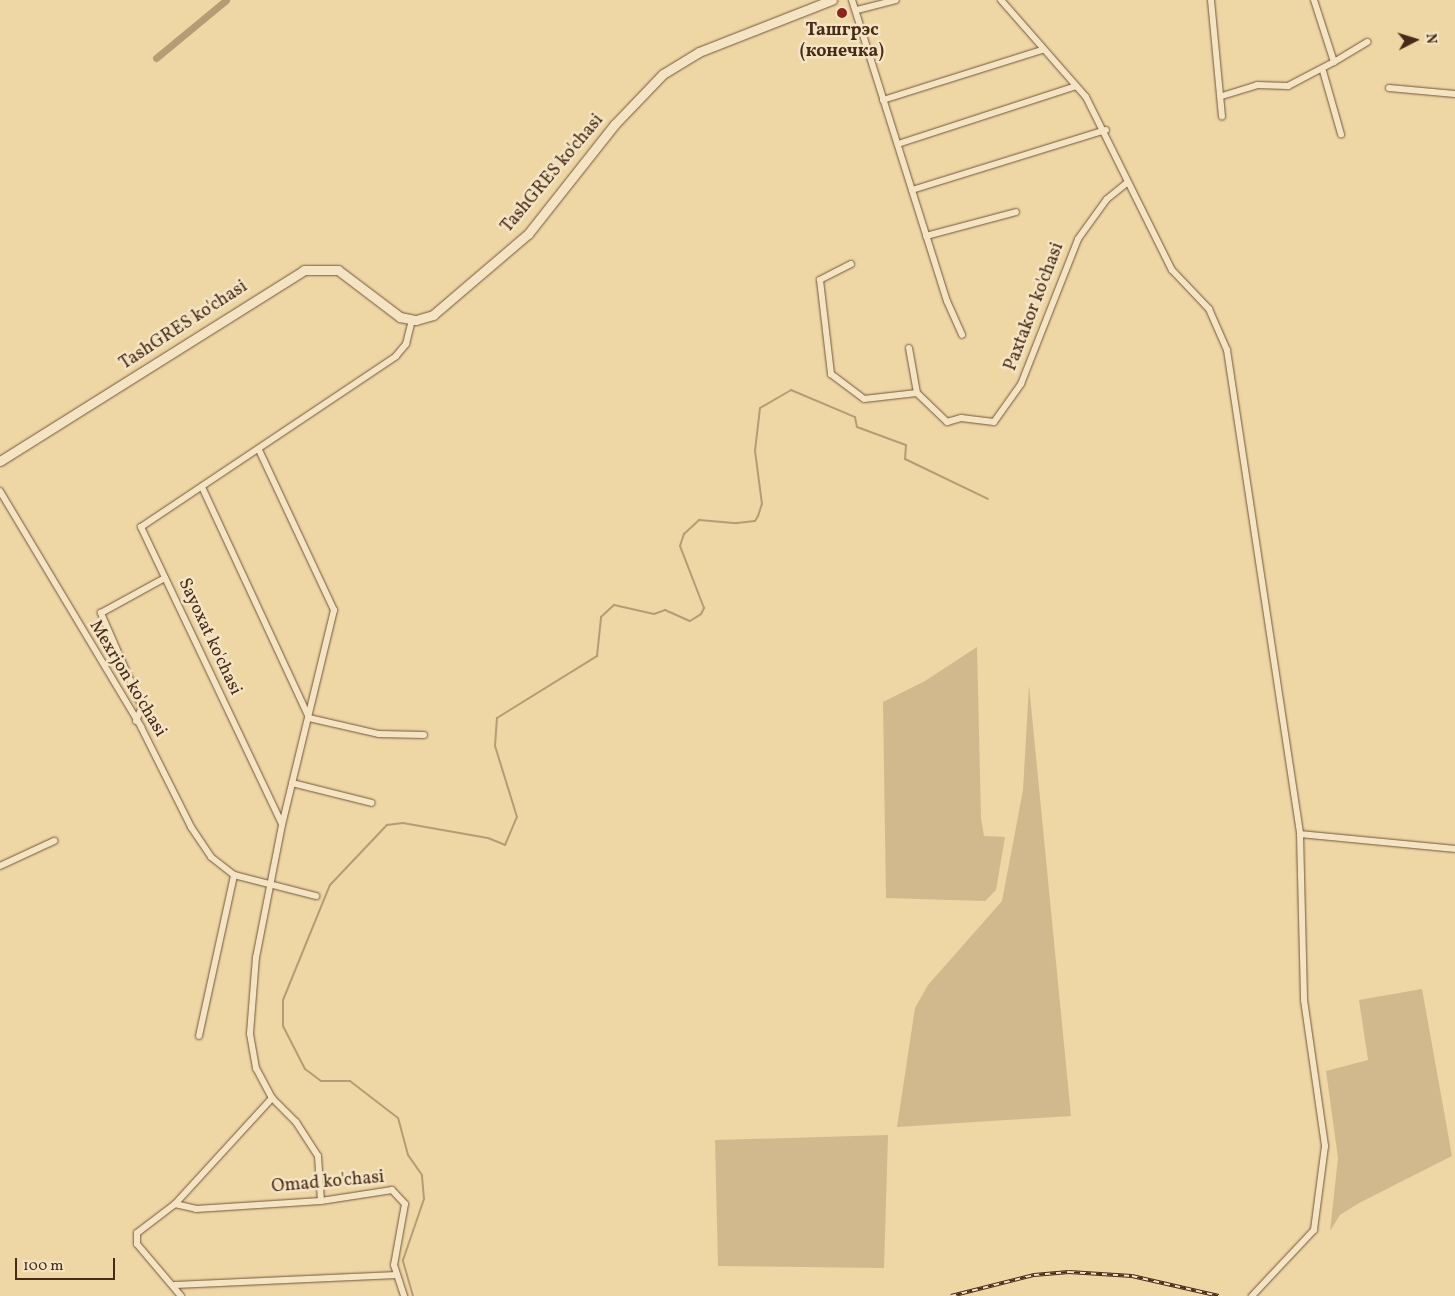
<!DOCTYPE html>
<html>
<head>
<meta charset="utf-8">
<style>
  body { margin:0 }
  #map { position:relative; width:1455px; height:1296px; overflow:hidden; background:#eed6a5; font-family:Vollkorn,serif }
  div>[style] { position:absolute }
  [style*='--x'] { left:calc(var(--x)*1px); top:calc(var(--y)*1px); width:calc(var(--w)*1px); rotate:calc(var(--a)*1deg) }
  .green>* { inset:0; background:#d2b98d }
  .stream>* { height:2px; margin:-1px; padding:0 1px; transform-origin:1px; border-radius:1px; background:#b59c75 }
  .canal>* { height:7px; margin:-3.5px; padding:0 3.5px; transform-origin:3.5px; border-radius:3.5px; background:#b59c75 }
  .roads { filter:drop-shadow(0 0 1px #71563b) drop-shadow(0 0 1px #71563b) }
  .street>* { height:6px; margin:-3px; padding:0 3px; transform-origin:3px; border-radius:3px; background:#f4e4c4 }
  .secondary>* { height:9px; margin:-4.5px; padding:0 4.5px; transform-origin:4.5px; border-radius:4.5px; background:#f4e4c4 }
  .rail>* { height:4px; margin-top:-2px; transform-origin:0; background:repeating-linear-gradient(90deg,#f4e4c4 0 5.5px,#472b18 0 11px); box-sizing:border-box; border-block:1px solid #472b18 }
  .dots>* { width:14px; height:14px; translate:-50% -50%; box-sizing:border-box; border:2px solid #f4e4c4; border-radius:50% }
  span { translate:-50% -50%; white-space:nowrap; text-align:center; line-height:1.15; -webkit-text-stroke:5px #f4e4c4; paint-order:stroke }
  .poi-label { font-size:18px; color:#472b18; font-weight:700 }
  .street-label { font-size:18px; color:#472b18 }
  .north { position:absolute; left:1390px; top:15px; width:50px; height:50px; -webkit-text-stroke:4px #f4e4c4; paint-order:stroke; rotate:85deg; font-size:14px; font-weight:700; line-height:20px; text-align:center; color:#472b18 }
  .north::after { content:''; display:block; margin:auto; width:18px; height:22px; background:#472b18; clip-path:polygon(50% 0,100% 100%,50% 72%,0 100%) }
  .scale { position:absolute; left:15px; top:1258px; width:100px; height:22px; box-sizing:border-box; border:2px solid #472b18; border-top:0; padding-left:6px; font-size:15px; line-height:18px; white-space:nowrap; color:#472b18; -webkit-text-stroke:4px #f4e4c4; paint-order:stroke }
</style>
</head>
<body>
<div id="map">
  <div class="green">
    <i style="clip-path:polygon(977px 647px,981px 818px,984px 836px,1005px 837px,996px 890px,985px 901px,886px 898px,883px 702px,925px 681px)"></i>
    <i style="clip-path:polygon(1029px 685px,1071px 1116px,897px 1127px,915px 1008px,928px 985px,1002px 901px,1023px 790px)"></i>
    <i style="clip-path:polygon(1422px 989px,1452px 1156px,1359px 1203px,1340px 1215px,1330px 1231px,1338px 1158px,1326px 1071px,1368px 1060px,1359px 1000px)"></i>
    <i style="clip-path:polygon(888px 1135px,884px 1268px,718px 1266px,715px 1140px)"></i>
  </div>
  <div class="stream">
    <i style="--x:413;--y:1296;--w:37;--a:-106"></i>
    <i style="--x:403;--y:1260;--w:65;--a:-71"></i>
    <i style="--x:424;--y:1199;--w:24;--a:-95"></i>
    <i style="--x:422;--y:1175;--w:24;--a:-125"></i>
    <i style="--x:408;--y:1155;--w:38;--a:-105"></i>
    <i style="--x:398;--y:1118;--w:61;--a:-142.4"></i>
    <i style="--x:350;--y:1081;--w:29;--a:180"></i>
    <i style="--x:321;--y:1081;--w:20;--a:-143"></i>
    <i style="--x:305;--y:1069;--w:48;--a:-117.1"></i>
    <i style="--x:283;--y:1026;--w:26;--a:-90"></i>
    <i style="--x:283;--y:1000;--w:124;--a:-67.8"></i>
    <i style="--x:330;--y:885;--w:83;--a:-46.5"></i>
    <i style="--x:387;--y:825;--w:16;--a:-7"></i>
    <i style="--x:403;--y:823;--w:86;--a:10"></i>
    <i style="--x:488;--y:838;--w:18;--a:22"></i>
    <i style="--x:505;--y:845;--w:30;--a:-67"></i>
    <i style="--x:517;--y:817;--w:74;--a:-107.2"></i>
    <i style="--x:495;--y:746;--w:28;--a:-86"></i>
    <i style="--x:497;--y:718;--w:118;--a:-31.8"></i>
    <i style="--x:597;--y:656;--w:39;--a:-84"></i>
    <i style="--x:601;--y:617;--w:18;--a:-43"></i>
    <i style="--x:614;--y:605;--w:41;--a:12.7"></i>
    <i style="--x:654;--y:614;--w:12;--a:-20"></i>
    <i style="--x:665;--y:610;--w:27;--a:24"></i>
    <i style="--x:690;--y:621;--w:13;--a:-32"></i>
    <i style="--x:701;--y:614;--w:7;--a:-63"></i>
    <i style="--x:704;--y:608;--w:66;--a:-111.2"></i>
    <i style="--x:680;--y:546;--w:13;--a:-72"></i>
    <i style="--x:684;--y:534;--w:21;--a:-43"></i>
    <i style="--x:699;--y:520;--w:38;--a:5"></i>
    <i style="--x:737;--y:523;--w:18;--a:-6"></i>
    <i style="--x:755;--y:521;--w:6;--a:-59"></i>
    <i style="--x:758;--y:516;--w:13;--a:-72"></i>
    <i style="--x:762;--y:504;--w:53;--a:-97.5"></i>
    <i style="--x:755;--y:451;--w:43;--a:-83.4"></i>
    <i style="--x:760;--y:408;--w:36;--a:-30"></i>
    <i style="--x:791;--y:390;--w:69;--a:22.9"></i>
    <i style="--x:855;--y:417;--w:10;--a:79"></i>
    <i style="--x:857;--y:427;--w:52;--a:20.2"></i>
    <i style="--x:906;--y:445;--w:14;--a:94"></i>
    <i style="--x:905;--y:459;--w:92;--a:25.7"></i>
  </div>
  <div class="canal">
    <i style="--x:156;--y:58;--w:91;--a:-39.6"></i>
  </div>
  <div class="roads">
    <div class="street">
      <i style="--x:852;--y:0;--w:316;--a:72.5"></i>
      <i style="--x:947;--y:301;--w:37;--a:66"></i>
      <i style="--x:1001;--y:0;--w:129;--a:48.8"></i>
      <i style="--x:1086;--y:97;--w:193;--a:63.6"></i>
      <i style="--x:1172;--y:270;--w:54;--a:46.5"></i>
      <i style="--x:1209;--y:309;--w:45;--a:66.3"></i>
      <i style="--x:1227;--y:350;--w:489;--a:81.4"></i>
      <i style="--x:1300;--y:834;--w:166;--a:88.6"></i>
      <i style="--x:1304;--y:1000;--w:148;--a:81.8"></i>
      <i style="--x:1325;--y:1146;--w:85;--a:97.5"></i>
      <i style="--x:1314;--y:1230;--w:91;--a:133.2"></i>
      <i style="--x:1211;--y:0;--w:117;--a:84.6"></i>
      <i style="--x:857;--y:10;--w:40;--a:-14.4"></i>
      <i style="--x:1334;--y:62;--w:39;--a:-31"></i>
      <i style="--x:1323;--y:71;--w:66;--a:74.1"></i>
      <i style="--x:1389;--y:88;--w:66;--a:5.2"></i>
      <i style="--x:1222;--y:96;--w:37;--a:-17"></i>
      <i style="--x:1257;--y:85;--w:31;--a:2"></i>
      <i style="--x:1288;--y:86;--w:52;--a:-27.6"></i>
      <i style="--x:1334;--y:62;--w:65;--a:-107.9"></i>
      <i style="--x:883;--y:100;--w:167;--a:-17.5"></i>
      <i style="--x:898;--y:144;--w:187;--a:-18"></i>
      <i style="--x:912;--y:190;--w:203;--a:-17.2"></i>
      <i style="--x:926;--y:236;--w:93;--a:-14.9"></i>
      <i style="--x:851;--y:264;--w:35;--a:153"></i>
      <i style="--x:820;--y:280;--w:95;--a:83.3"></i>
      <i style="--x:831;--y:374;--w:41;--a:37.1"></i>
      <i style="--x:864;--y:399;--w:53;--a:-6.5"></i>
      <i style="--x:909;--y:348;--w:46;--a:79.9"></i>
      <i style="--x:917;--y:393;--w:42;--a:44"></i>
      <i style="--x:947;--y:422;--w:15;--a:-16"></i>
      <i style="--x:961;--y:418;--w:33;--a:7"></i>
      <i style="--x:994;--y:422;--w:47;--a:-54.6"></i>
      <i style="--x:1021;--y:384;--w:156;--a:-68.5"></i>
      <i style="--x:1078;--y:239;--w:49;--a:-54.1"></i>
      <i style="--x:1107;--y:199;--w:26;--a:-39"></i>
      <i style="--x:259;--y:450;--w:177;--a:64.9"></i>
      <i style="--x:334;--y:610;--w:221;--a:103.6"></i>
      <i style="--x:282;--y:825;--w:135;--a:101.1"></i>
      <i style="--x:256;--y:957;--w:77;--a:94.5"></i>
      <i style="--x:250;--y:1034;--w:35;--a:80"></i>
      <i style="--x:256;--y:1068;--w:34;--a:62"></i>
      <i style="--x:272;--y:1098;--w:34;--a:45"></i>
      <i style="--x:296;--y:1122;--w:40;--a:57.1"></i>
      <i style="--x:318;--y:1156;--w:45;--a:86.2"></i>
      <i style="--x:202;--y:487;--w:255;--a:65.1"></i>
      <i style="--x:309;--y:718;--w:72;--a:12.9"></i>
      <i style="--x:379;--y:734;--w:45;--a:1.3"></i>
      <i style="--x:0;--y:491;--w:275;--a:59.1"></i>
      <i style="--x:141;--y:727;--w:112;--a:63.4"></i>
      <i style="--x:191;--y:827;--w:36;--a:56"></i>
      <i style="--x:211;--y:857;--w:29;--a:38"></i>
      <i style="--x:234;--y:875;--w:85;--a:14.4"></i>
      <i style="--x:136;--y:721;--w:15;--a:-67"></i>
      <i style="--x:142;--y:707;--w:103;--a:-113.6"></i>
      <i style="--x:101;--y:613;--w:73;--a:-28.7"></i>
      <i style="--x:292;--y:783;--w:82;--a:14"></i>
      <i style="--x:282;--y:824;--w:329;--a:-115.4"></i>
      <i style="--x:141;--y:527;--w:307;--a:-33.8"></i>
      <i style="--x:396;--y:356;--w:16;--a:-50"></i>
      <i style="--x:406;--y:344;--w:25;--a:-76"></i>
      <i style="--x:1300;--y:834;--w:156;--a:5.5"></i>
      <i style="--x:0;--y:866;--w:60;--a:-24.8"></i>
      <i style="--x:199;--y:1036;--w:165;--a:-77.7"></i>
      <i style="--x:175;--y:1204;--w:22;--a:13"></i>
      <i style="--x:196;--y:1209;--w:125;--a:-3.7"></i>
      <i style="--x:321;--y:1201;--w:72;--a:-8.8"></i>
      <i style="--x:392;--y:1190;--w:19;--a:47"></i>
      <i style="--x:405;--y:1204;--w:62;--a:100.2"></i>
      <i style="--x:394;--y:1265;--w:33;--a:72"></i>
      <i style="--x:175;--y:1285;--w:222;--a:-2.6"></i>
      <i style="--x:181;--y:1296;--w:68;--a:-130.2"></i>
      <i style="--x:137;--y:1244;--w:11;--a:-90"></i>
      <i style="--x:137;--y:1233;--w:48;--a:-37.3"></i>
      <i style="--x:175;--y:1204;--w:144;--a:-47.5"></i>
    </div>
    <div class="secondary">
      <i style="--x:0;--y:461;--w:359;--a:-32.1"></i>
      <i style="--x:304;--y:270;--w:34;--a:0"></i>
      <i style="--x:338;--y:270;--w:78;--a:37.2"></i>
      <i style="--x:400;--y:317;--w:16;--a:11"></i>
      <i style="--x:416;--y:320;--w:18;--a:-16"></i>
      <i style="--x:433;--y:315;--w:125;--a:-40.5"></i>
      <i style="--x:528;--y:234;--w:140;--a:-51.7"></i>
      <i style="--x:615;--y:124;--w:69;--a:-46.2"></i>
      <i style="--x:663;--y:74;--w:42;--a:-31.4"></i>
      <i style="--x:699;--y:52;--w:143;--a:-21.4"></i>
    </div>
  </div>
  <div class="rail">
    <i style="--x:951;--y:1296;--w:86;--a:-14.2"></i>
    <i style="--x:1034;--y:1275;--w:35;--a:-5"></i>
    <i style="--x:1069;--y:1272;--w:63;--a:3.6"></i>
    <i style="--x:1132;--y:1276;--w:89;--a:12.9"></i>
  </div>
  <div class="dots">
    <i style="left:842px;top:13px;background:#8f2418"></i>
  </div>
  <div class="poi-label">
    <span style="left:842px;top:42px">Ташгрэс<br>(конечка)</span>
  </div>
  <div class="street-label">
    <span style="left:553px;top:174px;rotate:-50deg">TashGRES ko'chasi</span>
    <span style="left:1035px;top:307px;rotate:-69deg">Paxtakor ko'chasi</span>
    <span style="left:184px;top:326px;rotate:-33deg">TashGRES ko'chasi</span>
    <span style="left:209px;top:637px;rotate:65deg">Sayoxat ko'chasi</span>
    <span style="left:127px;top:679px;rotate:59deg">Mexrjon ko'chasi</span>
    <span style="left:328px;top:1183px;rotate:-5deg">Omad ko'chasi</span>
  </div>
  <div class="north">N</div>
  <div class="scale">100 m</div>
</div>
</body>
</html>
